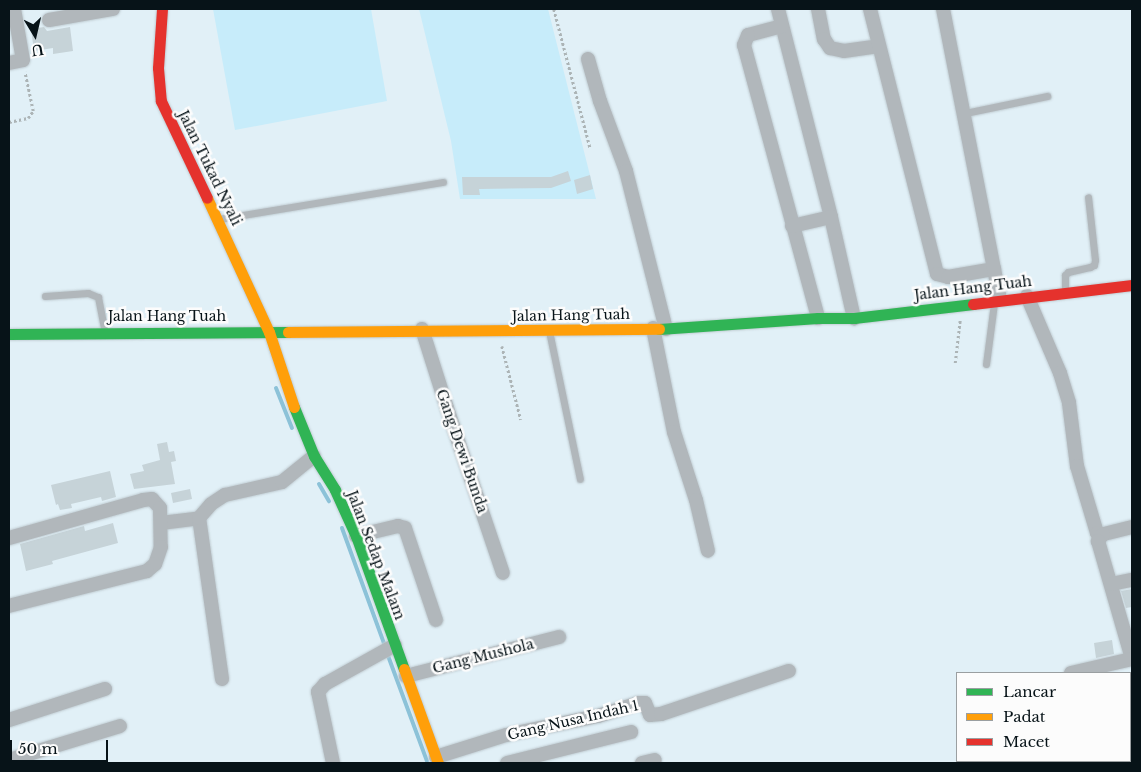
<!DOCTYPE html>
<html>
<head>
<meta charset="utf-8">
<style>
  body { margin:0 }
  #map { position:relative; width:1141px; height:772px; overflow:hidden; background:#e1f0f7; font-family:"Libre Baskerville",serif }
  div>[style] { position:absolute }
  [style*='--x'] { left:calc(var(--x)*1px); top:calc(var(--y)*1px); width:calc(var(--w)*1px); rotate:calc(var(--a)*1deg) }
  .green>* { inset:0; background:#c7ecfa }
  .stream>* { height:4px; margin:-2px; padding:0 2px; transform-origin:2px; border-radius:2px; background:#8cc2d8 }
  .building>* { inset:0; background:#c6d3d8 }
  .path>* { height:2.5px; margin-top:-1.25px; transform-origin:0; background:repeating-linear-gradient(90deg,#acb4b6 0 2.5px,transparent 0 5px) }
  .roads { filter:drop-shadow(0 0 1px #c0ccd2) drop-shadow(0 0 1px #c0ccd2) }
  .lane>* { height:7px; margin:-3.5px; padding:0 3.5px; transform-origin:3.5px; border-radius:3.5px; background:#b1b7bb }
  .street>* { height:14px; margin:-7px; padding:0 7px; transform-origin:7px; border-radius:7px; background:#b1b7bb }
  .fast>* { height:11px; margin:-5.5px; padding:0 5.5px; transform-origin:5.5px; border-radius:5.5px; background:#30b455 }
  .slow>* { height:11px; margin:-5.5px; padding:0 5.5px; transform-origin:5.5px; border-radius:5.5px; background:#ff9f0a }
  .jam>* { height:11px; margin:-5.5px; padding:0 5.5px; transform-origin:5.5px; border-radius:5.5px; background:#e5322d }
  span { translate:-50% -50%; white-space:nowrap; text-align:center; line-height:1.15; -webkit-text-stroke:5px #fcfcfc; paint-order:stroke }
  .street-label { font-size:14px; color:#071318 }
  .frame { position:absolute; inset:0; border:10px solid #071318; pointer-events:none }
  .legend { position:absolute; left:956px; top:672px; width:175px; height:90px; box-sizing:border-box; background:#fcfcfc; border:1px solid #9a9fa1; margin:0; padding:6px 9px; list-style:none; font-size:15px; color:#071318 }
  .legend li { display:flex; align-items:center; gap:10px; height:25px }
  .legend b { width:25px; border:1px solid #9a9fa1 }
  .north { position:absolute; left:10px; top:10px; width:50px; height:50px; -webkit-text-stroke:4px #fcfcfc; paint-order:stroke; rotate:171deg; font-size:14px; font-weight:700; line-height:20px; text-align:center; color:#071318 }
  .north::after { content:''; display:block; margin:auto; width:18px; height:22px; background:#071318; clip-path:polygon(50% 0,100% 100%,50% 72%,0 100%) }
  .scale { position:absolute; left:10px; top:740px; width:98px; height:22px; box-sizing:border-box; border:2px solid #071318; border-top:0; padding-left:6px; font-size:15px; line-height:18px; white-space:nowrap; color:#071318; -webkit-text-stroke:4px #fcfcfc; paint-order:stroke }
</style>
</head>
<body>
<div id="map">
  <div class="green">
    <i style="clip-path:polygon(213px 9px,371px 9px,387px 101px,235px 130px)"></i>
    <i style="clip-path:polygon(419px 9px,548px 9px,596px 199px,460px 199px,451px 141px)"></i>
  </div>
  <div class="stream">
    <i style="--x:276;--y:388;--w:43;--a:68.2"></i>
    <i style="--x:319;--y:484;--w:20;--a:60"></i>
    <i style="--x:342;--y:528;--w:126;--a:70"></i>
    <i style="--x:387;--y:653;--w:115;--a:69.7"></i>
  </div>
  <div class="building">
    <i style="clip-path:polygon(44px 27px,47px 31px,70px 27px,73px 51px,53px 54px,53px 48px,34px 51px,31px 29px)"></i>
    <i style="clip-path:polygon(568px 171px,571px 181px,551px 188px,479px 189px,480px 195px,463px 195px,462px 177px,551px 177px)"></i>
    <i style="clip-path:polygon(590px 175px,593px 189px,577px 194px,574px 180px)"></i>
    <i style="clip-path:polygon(167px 442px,169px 452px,174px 451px,176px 461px,171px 462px,175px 484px,134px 489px,130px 474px,144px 471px,142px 465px,160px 460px,157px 444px)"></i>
    <i style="clip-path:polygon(110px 471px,116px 497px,102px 501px,101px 497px,71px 504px,72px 508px,60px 510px,58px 504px,56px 505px,51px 485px)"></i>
    <i style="clip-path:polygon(190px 489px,192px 499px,173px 503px,171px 493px)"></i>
    <i style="clip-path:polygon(113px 523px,118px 543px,52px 561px,53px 564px,26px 571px,20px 544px,84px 526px,85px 531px)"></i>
    <i style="clip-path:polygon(1132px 589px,1132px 607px,1126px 608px,1121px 591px)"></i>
    <i style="clip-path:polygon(1112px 640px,1114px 654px,1096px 658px,1094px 643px)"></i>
  </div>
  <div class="path">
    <i style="--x:554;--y:9;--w:143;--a:75.4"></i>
    <i style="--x:9;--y:122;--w:19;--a:-12"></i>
    <i style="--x:28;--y:118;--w:9;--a:-54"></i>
    <i style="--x:33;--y:111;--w:40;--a:-102"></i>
    <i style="--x:502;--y:346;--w:76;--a:75.6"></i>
    <i style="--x:955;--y:363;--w:43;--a:-83.4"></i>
  </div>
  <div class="roads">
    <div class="lane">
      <i style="--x:965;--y:113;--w:84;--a:-11.7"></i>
      <i style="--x:219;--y:219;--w:227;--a:-9.4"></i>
      <i style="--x:1065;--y:291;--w:16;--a:-90"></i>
      <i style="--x:1065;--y:275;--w:4;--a:-45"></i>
      <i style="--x:1068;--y:272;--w:23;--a:-13"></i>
      <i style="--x:1090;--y:267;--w:4;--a:-27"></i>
      <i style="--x:1094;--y:265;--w:5;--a:-79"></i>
      <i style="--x:1095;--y:260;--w:63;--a:-96.3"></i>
      <i style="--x:45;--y:296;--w:43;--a:-4"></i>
      <i style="--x:88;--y:293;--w:11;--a:22"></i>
      <i style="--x:98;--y:297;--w:36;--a:79"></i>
      <i style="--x:549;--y:331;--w:151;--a:78.2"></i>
      <i style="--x:986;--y:364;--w:62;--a:-82.5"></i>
    </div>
    <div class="street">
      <i style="--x:778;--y:9;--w:215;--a:75.7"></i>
      <i style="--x:831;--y:217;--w:104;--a:77.2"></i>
      <i style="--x:818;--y:9;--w:31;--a:79"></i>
      <i style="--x:824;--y:39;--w:11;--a:56"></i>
      <i style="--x:830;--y:48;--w:14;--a:12"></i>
      <i style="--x:844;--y:51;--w:35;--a:-8"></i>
      <i style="--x:870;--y:9;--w:273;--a:75.8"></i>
      <i style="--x:937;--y:274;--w:11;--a:15"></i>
      <i style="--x:948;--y:277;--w:47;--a:-9.9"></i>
      <i style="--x:943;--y:9;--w:296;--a:78.9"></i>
      <i style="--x:49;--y:20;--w:65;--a:-9.8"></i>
      <i style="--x:782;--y:26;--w:35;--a:165"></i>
      <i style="--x:748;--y:35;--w:11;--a:112"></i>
      <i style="--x:744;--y:45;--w:283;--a:74.8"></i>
      <i style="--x:588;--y:59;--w:44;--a:74.1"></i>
      <i style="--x:600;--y:101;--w:75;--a:69.6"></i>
      <i style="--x:626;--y:171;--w:163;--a:75.8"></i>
      <i style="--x:9;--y:63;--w:14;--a:-12"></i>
      <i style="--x:23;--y:60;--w:52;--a:-100"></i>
      <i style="--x:792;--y:226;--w:40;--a:-13"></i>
      <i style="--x:1027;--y:296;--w:84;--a:66.8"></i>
      <i style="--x:1060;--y:373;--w:31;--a:73"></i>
      <i style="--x:1069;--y:403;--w:64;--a:82.8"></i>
      <i style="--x:1077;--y:466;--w:70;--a:73.4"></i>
      <i style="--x:1097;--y:533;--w:5;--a:53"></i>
      <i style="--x:653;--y:328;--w:106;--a:78.6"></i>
      <i style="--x:674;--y:432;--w:71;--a:72.1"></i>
      <i style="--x:696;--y:500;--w:52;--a:76.8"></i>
      <i style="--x:422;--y:329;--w:83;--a:72.4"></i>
      <i style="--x:447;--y:408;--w:174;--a:71.3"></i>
      <i style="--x:161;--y:523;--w:38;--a:-7"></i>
      <i style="--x:1132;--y:527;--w:30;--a:166"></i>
      <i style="--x:1103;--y:534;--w:9;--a:126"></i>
      <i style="--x:1098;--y:541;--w:123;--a:73.9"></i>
      <i style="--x:356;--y:536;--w:43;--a:-13.4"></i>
      <i style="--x:398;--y:526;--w:7;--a:16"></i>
      <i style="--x:405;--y:528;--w:97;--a:71.4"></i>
      <i style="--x:9;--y:538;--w:139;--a:-15.8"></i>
      <i style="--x:143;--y:500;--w:9;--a:-6"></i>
      <i style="--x:152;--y:499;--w:12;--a:48"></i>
      <i style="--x:160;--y:508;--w:39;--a:89"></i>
      <i style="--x:161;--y:547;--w:18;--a:109"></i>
      <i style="--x:155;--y:564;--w:11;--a:139"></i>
      <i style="--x:147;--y:571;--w:142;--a:165.8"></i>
      <i style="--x:1111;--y:584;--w:21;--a:-11"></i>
      <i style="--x:1071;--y:673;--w:63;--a:-12.9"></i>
      <i style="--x:406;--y:676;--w:158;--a:-14.3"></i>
      <i style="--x:222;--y:679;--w:163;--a:-98.1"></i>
      <i style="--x:199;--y:518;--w:18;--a:-49"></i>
      <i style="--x:211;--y:504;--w:17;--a:-33"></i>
      <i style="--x:225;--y:495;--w:58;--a:-12.8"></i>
      <i style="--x:282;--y:482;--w:41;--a:-39.1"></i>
      <i style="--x:9;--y:720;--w:101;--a:-17.9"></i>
      <i style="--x:436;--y:757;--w:73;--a:-17.4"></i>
      <i style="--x:506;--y:735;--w:94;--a:-11.7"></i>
      <i style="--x:598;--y:716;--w:43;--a:-17.6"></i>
      <i style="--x:639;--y:703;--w:6;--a:0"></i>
      <i style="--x:645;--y:703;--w:13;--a:67"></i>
      <i style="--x:650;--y:715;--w:11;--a:-5"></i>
      <i style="--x:661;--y:714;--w:135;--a:-18.6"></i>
      <i style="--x:9;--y:760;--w:116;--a:-17"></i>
      <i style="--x:333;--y:763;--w:73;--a:-101.9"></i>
      <i style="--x:318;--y:692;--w:11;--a:-49"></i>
      <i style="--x:325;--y:684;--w:80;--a:-29.1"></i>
      <i style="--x:507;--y:763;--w:128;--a:-14"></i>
      <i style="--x:642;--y:763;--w:13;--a:-13"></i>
    </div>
    <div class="fast">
      <i style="--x:659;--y:329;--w:159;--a:-4"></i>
      <i style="--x:818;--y:318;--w:36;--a:0"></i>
      <i style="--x:854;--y:318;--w:120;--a:-6.7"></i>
      <i style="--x:9;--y:334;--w:279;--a:-0.4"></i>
      <i style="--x:294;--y:407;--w:53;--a:67.8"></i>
      <i style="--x:314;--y:456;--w:40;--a:58"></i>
      <i style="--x:335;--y:490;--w:51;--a:65.5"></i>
      <i style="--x:356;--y:536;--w:141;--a:70.2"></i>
    </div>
    <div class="slow">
      <i style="--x:207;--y:198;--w:148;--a:65.2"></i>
      <i style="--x:269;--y:332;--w:79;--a:71.6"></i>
      <i style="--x:288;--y:332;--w:371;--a:-0.5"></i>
      <i style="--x:404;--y:669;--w:100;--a:70.1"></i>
    </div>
    <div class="jam">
      <i style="--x:162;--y:9;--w:59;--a:93.9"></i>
      <i style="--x:158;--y:68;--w:33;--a:85"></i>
      <i style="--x:161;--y:101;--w:107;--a:64.6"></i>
      <i style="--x:973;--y:304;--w:160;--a:-6.8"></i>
    </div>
  </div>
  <div class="street-label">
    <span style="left:210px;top:168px;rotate:64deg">Jalan Tukad Nyali</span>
    <span style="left:973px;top:288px;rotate:-7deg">Jalan Hang Tuah</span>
    <span style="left:571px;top:315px;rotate:-1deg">Jalan Hang Tuah</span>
    <span style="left:167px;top:316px">Jalan Hang Tuah</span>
    <span style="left:462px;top:451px;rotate:71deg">Gang Dewi Bunda</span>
    <span style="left:376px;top:555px;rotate:69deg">Jalan Sedap Malam</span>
    <span style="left:483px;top:656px;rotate:-14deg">Gang Mushola</span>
    <span style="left:573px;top:720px;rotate:-13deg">Gang Nusa Indah 1</span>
  </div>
  <div class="frame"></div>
  <ul class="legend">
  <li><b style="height:6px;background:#30b455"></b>Lancar</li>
  <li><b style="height:6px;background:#ff9f0a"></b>Padat</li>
  <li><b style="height:6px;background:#e5322d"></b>Macet</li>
  </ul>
  <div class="north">U</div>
  <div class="scale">50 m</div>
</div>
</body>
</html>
